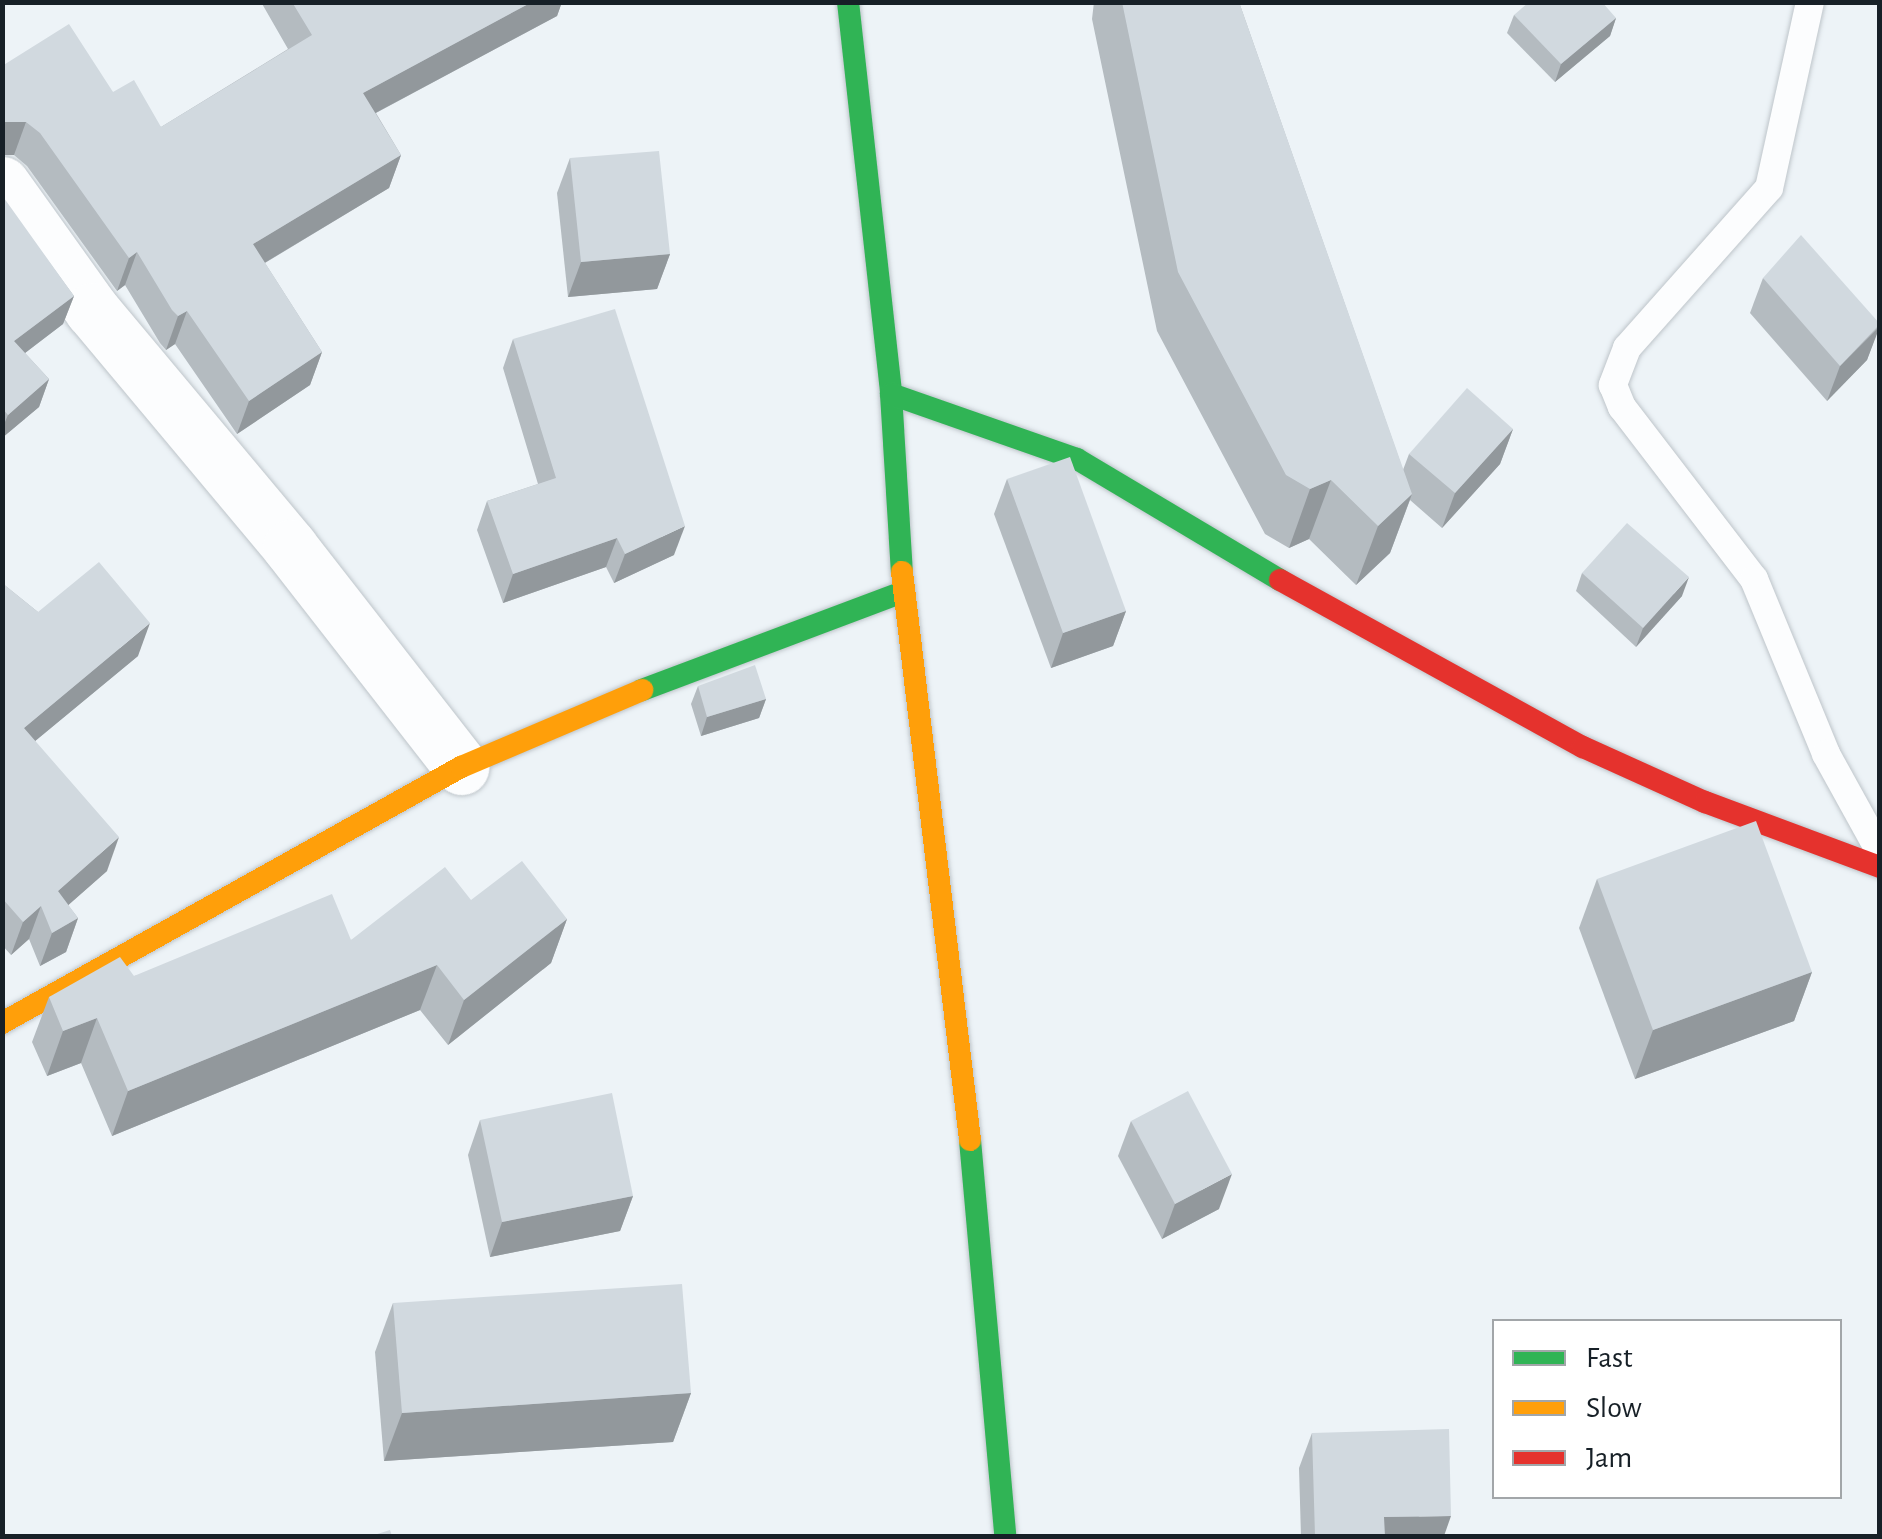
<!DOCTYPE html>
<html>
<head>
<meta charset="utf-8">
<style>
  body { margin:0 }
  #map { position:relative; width:1882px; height:1539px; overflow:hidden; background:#edf3f7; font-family:"Alegreya Sans",sans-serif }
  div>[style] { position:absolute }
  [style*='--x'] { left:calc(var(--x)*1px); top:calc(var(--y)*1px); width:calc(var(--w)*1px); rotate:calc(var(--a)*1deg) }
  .roads { filter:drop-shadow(0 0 2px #bec5ca) drop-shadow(0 0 2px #bec5ca) }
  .lane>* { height:28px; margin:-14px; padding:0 14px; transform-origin:14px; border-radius:14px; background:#fcfdfe }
  .street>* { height:55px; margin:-27.5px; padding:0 27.5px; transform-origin:27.5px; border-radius:27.5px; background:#fcfdfe }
  .fast>* { height:22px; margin:-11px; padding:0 11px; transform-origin:11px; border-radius:11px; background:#30b455 }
  .slow>* { height:22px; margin:-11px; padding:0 11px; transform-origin:11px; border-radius:11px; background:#ff9f0a }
  .jam>* { height:22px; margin:-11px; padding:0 11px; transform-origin:11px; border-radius:11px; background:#e5322d }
  .wall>* { inset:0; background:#b4bbc0 }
  .shaded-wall>* { inset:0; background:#92989c }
  .building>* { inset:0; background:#d1d9df }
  span { translate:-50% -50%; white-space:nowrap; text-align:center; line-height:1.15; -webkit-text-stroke:9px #fff; paint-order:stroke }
  .frame { position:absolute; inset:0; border:5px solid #172027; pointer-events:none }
  .legend { position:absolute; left:1492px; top:1319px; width:350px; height:180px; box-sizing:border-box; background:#fff; border:2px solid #a2a6a9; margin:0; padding:12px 18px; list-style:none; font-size:30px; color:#172027 }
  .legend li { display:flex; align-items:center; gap:20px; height:50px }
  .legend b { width:50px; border:2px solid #a2a6a9 }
</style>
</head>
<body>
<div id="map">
  <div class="roads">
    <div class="lane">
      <i style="--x:1810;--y:2;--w:190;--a:102.4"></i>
      <i style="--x:1769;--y:188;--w:214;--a:131.6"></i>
      <i style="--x:1627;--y:348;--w:40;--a:111"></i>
      <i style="--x:1613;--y:385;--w:24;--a:68"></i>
      <i style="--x:1622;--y:407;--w:217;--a:52.5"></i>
      <i style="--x:1754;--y:579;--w:189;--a:67.6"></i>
      <i style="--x:1826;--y:754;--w:112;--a:61.1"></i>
    </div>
    <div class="street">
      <i style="--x:2;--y:184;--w:155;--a:54.5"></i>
      <i style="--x:92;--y:310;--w:309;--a:50.1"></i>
      <i style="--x:290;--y:547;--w:279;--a:52.1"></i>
    </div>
    <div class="fast">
      <i style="--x:848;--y:2;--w:394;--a:83.7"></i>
      <i style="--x:891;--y:394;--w:178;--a:86.5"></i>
      <i style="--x:891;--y:394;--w:197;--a:19.3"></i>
      <i style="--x:1077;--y:459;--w:236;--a:30.8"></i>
      <i style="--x:642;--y:690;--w:279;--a:-20.6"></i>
      <i style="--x:970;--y:1140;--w:398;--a:84.9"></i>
    </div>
    <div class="slow">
      <i style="--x:902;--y:572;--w:572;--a:83.17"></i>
      <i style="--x:2;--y:1023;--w:526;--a:-29.15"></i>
      <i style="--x:461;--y:767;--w:197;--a:-23"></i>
    </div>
    <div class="jam">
      <i style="--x:1280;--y:580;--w:346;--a:28.9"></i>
      <i style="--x:1583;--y:747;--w:134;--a:24.3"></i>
      <i style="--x:1705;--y:802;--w:187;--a:20.4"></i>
    </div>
  </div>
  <div class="wall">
    <i style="clip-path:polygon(261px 2px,562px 2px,557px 16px,376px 113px,401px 155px,389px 188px,265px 263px,322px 352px,310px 385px,237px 434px,175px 344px,166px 350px,160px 343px,125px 285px,117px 291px,27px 166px,14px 155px,2px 155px,2px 66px,113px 92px,161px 127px,288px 49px)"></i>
    <i style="clip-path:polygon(1094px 2px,1239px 2px,1403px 470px,1409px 454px,1513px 429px,1500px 464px,1442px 528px,1410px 500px,1390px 553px,1356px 585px,1309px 539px,1289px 548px,1265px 534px,1157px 331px,1092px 19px)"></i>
    <i style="clip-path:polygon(1514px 15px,1616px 18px,1610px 36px,1555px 82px,1507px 33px)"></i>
    <i style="clip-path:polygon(570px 158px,670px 254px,657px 289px,568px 297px,557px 193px)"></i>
    <i style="clip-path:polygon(2px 198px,74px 296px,63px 324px,25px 353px,49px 379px,39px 407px,2px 438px)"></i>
    <i style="clip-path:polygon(1763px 278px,1880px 324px,1867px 360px,1827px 401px,1750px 313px)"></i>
    <i style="clip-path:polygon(513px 339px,674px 555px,614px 583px,606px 567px,503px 603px,477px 530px,487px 501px,538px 484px,503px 368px)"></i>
    <i style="clip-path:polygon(1007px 479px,1126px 611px,1113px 646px,1051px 668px,994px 514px)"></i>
    <i style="clip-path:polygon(1582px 573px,1682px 596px,1636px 647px,1576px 591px)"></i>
    <i style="clip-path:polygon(2px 583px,38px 612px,138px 656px,35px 741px,107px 871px,68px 905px,78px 918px,66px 952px,40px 966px,29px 939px,11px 955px,2px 945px)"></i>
    <i style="clip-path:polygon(698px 686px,766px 699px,759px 718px,701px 736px,691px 704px)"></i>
    <i style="clip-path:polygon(1597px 879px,1812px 972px,1794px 1021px,1635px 1079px,1579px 928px)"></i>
    <i style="clip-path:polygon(471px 900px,567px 919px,551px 963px,448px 1045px,420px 1010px,112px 1136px,81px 1063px,47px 1076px,32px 1042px,49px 997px,134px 976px,351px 940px)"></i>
    <i style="clip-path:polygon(480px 1120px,633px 1196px,620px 1231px,490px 1257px,468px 1155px)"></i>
    <i style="clip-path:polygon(1131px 1121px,1219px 1209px,1162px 1239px,1118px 1156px)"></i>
    <i style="clip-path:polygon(393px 1303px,691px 1393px,673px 1442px,384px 1461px,375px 1352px)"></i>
    <i style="clip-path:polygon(1312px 1433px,1444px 1536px,1301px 1536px,1299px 1468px)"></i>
  </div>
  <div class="shaded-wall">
    <i style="clip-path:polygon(532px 2px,562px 2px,557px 16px,351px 126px,363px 93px)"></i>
    <i style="clip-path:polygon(1616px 18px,1610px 36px,1555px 82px,1561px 64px)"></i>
    <i style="clip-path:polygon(4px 122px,26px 122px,14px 155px,2px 155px,2px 127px)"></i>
    <i style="clip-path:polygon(401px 155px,389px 188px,241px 277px,253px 244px)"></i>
    <i style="clip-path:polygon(137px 252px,125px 285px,117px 291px,129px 258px)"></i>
    <i style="clip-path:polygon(670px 254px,657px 289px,568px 297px,581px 262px)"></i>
    <i style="clip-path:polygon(74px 296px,63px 324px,4px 369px,14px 341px)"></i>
    <i style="clip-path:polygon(187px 311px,175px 344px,166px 350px,178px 316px)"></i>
    <i style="clip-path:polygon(1880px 326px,1867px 360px,1827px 401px,1840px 366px)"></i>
    <i style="clip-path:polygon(322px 352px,310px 385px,237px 434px,249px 401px)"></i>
    <i style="clip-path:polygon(49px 379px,39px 407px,2px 438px,2px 429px,8px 415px)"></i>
    <i style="clip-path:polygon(1513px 429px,1500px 464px,1442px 528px,1455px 493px)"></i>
    <i style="clip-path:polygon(1331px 480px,1309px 539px,1289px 548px,1310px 489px)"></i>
    <i style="clip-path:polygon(1412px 494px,1390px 553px,1356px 585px,1378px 526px)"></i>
    <i style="clip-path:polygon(685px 526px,674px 555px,614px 583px,625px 554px)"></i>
    <i style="clip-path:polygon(617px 538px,606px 567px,503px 603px,513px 574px)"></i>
    <i style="clip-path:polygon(1689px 577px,1682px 596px,1636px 647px,1643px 628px)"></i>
    <i style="clip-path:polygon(1126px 611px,1113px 646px,1051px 668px,1063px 633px)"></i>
    <i style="clip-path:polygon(150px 623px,138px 656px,11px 761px,24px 728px)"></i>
    <i style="clip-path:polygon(766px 699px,759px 718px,701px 736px,707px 717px)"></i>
    <i style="clip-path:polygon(119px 837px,107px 871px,48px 923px,58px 891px)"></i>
    <i style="clip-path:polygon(41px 906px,29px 939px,11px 955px,23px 922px)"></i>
    <i style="clip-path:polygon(78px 918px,66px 952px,40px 966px,52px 933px)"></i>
    <i style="clip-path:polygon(567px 919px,551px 963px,448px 1045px,464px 1000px)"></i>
    <i style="clip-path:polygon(437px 965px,420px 1010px,112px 1136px,128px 1091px)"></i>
    <i style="clip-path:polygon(1812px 972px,1794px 1021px,1635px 1079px,1653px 1030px)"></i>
    <i style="clip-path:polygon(97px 1018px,81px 1063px,47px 1076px,63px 1031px)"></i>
    <i style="clip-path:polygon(1232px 1174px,1219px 1209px,1162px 1239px,1175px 1204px)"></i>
    <i style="clip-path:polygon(633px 1196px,620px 1231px,490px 1257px,502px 1222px)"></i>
    <i style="clip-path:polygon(691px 1393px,673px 1442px,384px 1461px,402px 1413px)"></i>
    <i style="clip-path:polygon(1451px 1516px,1444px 1536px,1377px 1536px,1384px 1517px)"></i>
  </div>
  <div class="building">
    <i style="clip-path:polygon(292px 2px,532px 2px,363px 93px,401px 155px,253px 244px,322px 352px,249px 401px,187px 311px,178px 316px,172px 310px,137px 252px,129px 258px,40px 133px,26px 122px,4px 122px,2px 120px,2px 66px,69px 24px,113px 92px,134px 80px,161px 127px,312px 35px)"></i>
    <i style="clip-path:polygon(1122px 2px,1239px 2px,1412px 494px,1378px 526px,1331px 480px,1310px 489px,1286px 475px,1178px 272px)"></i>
    <i style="clip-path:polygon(1529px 2px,1602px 2px,1616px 18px,1561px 64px,1514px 15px)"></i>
    <i style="clip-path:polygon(659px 151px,670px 254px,581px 262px,570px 158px)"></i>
    <i style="clip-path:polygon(2px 198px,4px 198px,74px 296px,14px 341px,49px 379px,8px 415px,2px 408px)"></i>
    <i style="clip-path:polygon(1801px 235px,1880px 324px,1840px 366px,1763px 278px)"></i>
    <i style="clip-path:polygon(615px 309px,685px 526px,625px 554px,617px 538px,513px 574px,487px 501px,556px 478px,513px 339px)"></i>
    <i style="clip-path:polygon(1467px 388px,1513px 429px,1455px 493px,1409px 454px)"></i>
    <i style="clip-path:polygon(1070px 457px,1126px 611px,1063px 633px,1007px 479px)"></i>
    <i style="clip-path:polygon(1627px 523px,1689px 577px,1643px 628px,1582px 573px)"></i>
    <i style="clip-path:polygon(99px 562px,150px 623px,24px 728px,119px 837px,58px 891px,78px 918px,52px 933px,41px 906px,23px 922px,2px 898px,2px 583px,38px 612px)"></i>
    <i style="clip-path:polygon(755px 665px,766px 699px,707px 717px,698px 686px)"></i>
    <i style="clip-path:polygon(1756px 821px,1812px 972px,1653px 1030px,1597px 879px)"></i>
    <i style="clip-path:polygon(522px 861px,567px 919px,464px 1000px,437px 965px,128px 1091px,97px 1018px,63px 1031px,49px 997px,120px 957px,134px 976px,332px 894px,351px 940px,445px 867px,471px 900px)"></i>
    <i style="clip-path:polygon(1188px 1091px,1232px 1174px,1175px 1204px,1131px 1121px)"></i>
    <i style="clip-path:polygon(612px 1093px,633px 1196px,502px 1222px,480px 1120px)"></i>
    <i style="clip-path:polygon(682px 1284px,691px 1393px,402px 1413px,393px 1303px)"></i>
    <i style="clip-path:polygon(1449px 1429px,1451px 1516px,1384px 1517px,1385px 1536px,1315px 1536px,1312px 1433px)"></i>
    <i style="clip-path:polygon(390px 1530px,392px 1536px,371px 1536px)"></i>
  </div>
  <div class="frame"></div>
  <ul class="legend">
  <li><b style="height:12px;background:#30b455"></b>Fast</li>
  <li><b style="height:12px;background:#ff9f0a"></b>Slow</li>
  <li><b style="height:12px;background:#e5322d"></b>Jam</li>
  </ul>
</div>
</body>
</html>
